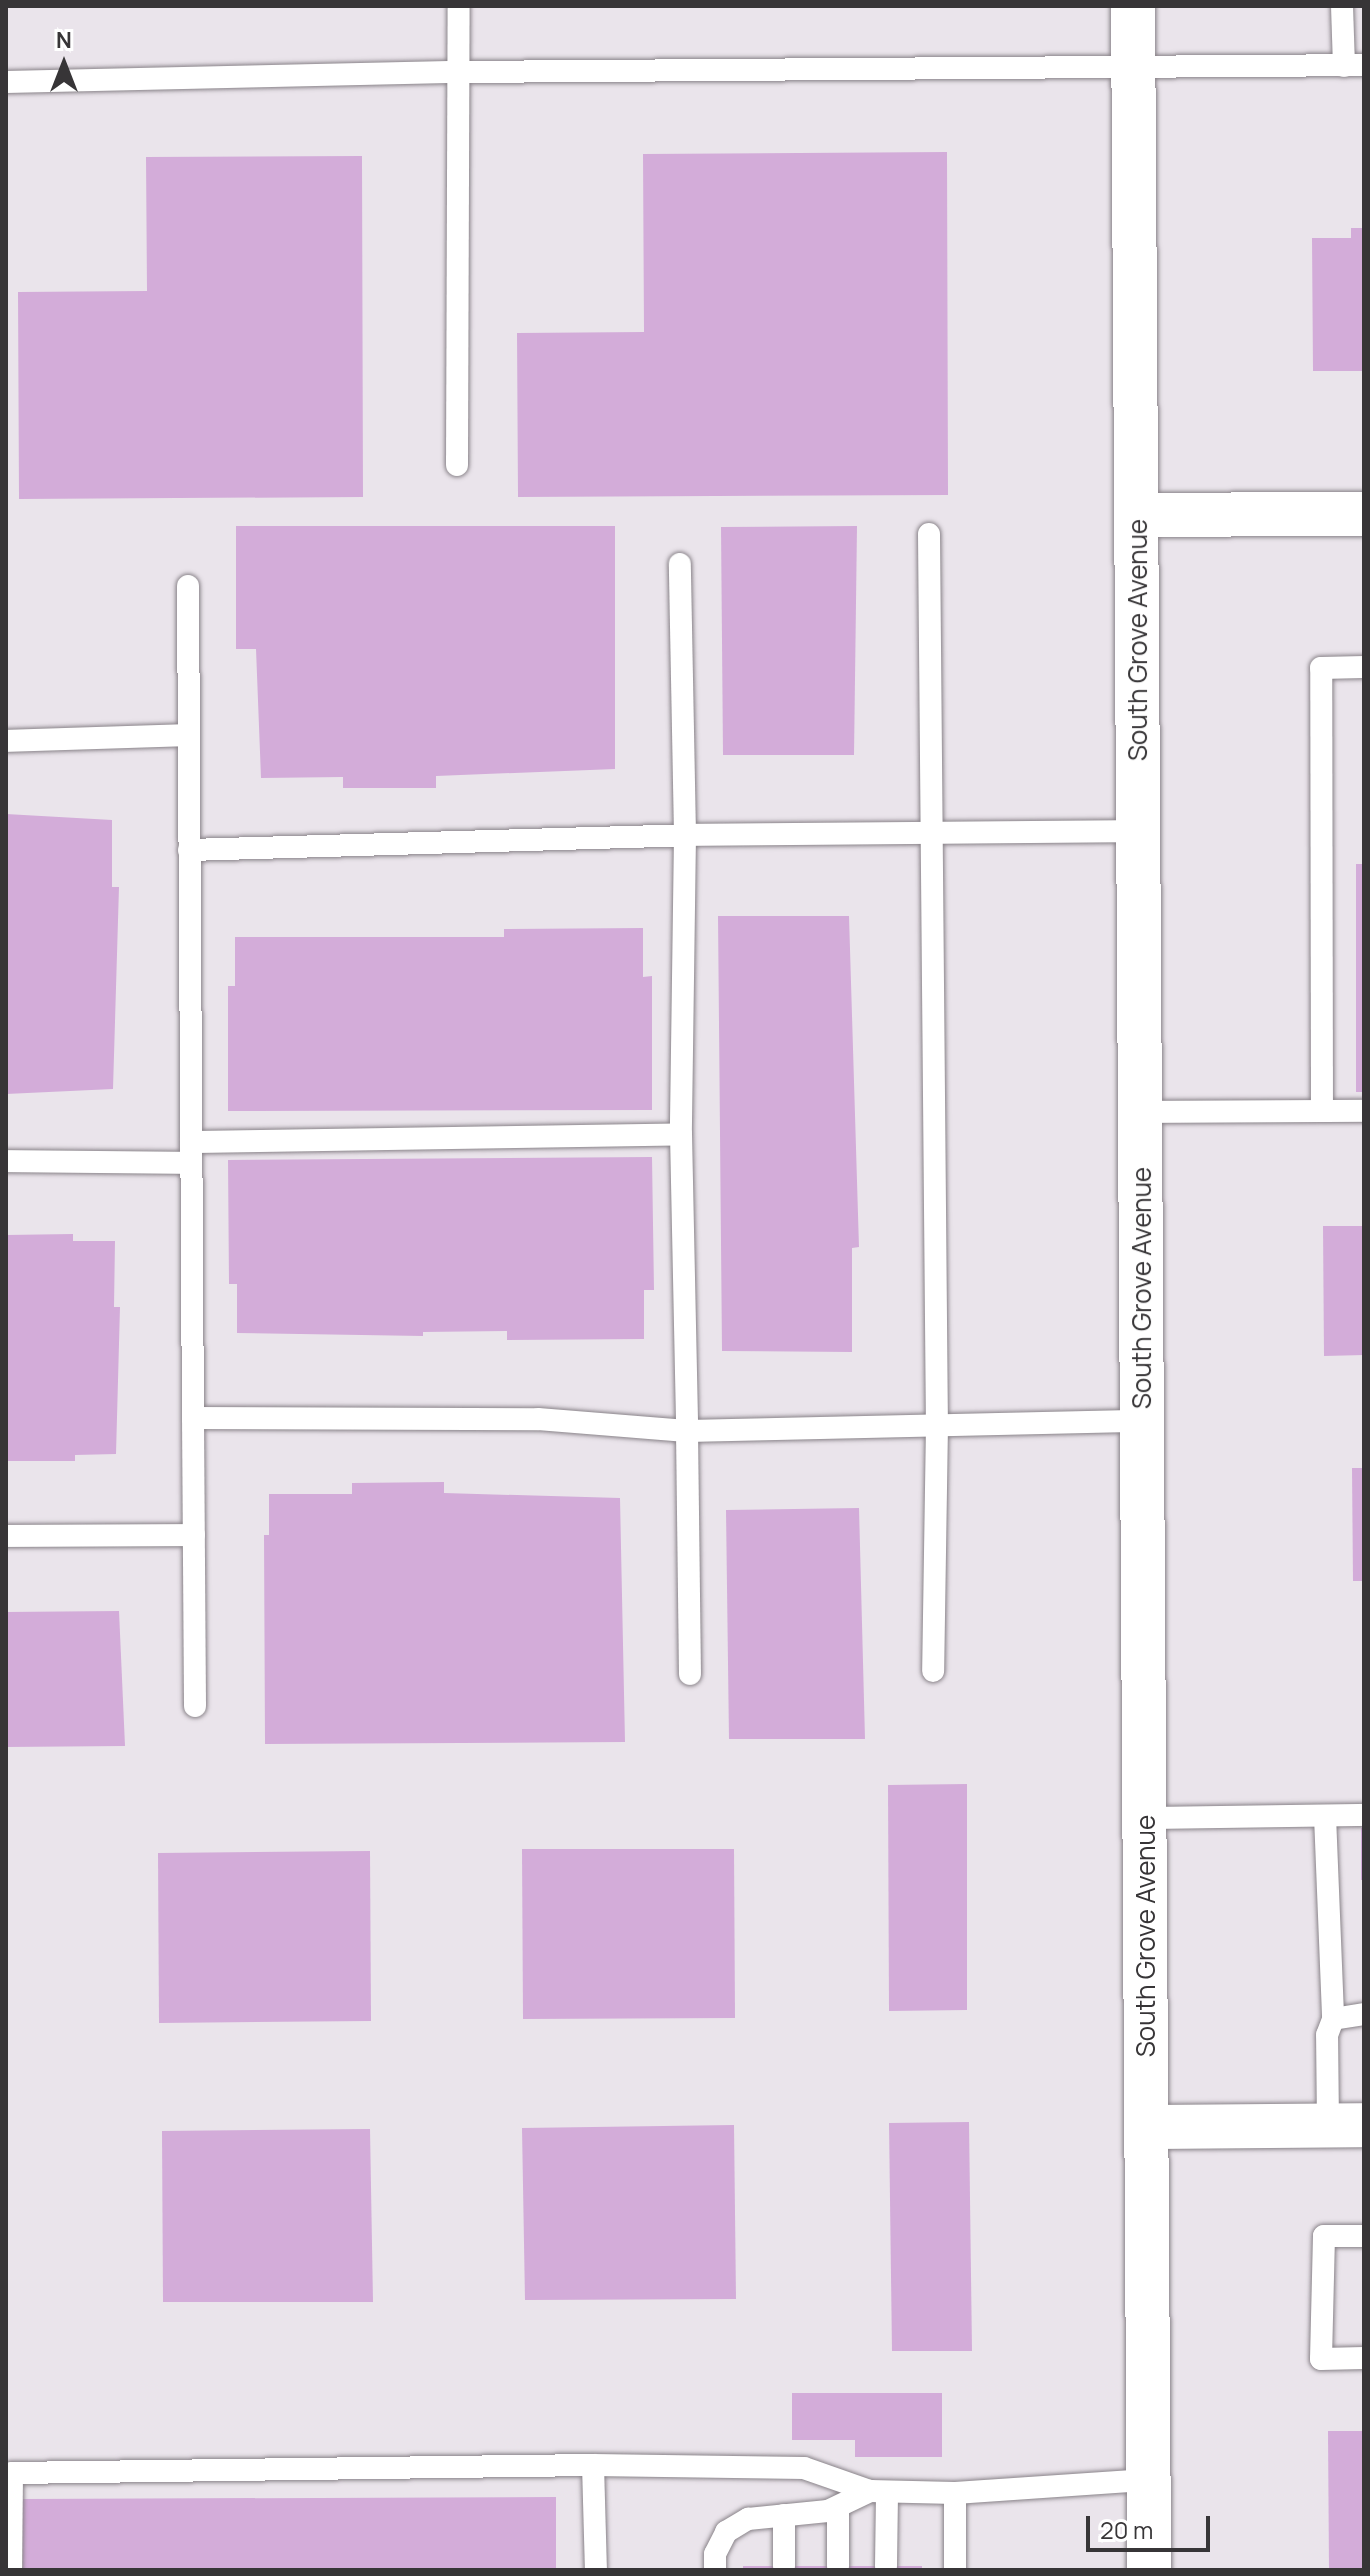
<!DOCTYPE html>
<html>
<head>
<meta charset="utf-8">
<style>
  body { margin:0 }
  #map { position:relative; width:1370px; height:2576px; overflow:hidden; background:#eae4eb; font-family:Manrope,sans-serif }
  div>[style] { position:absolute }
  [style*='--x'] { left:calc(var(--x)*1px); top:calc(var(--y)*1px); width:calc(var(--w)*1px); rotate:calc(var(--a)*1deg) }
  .building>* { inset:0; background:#d3acd9 }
  .roads { filter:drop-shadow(0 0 2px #898389) drop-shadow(0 0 2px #898389) }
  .service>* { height:22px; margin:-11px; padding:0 11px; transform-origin:11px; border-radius:11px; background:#fff }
  .minor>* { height:44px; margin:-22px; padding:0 22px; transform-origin:22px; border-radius:22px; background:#fff }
  .secondary>* { height:44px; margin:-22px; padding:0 22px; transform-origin:22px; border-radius:22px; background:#fff }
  span { translate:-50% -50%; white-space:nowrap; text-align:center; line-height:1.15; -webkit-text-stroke:6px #fff; paint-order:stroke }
  .street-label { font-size:26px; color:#373537 }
  .frame { position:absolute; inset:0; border:8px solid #373537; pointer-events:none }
  .north { position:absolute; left:24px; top:24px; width:80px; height:80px; -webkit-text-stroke:6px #fff; paint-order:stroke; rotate:0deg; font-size:22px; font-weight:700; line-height:32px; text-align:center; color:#373537 }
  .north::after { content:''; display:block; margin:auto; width:28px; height:36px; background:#373537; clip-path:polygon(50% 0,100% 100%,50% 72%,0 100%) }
  .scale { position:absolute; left:1086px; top:2516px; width:124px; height:36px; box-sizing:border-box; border:4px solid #373537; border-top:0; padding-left:10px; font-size:24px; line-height:28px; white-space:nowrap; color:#373537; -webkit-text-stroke:6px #fff; paint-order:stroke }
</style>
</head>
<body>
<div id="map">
  <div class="building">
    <i style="clip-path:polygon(947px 152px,948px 495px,518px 497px,517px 333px,644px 332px,643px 154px)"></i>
    <i style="clip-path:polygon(362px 156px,363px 497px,19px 499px,18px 292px,147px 291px,146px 157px)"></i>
    <i style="clip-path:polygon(1351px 228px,1364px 228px,1364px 371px,1313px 371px,1312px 238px,1351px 238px)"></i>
    <i style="clip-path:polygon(236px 526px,615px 526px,615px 769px,436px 776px,436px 788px,343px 788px,343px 777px,261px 778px,256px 649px,236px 649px)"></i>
    <i style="clip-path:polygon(857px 526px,854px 755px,723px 755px,721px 527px)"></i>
    <i style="clip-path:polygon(6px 814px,112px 820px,112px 887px,119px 887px,113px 1089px,6px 1094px)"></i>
    <i style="clip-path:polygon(1356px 864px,1364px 864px,1364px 1092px,1356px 1092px)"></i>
    <i style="clip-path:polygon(718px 916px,849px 916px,859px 1247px,852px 1248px,852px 1352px,722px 1351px)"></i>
    <i style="clip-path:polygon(643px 928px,643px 977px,652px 976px,652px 1110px,228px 1111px,228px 986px,235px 986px,235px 937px,504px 937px,504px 929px)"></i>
    <i style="clip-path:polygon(652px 1157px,654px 1290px,644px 1290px,644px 1339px,507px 1340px,507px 1331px,423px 1332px,423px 1336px,237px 1333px,237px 1284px,229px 1284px,228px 1160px)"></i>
    <i style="clip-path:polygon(1323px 1226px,1364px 1226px,1364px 1355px,1324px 1356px)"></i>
    <i style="clip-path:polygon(73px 1234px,73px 1241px,115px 1241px,114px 1307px,120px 1307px,116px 1454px,75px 1455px,75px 1461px,6px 1461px,6px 1235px)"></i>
    <i style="clip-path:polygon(1352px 1468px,1364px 1468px,1364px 1581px,1353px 1581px)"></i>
    <i style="clip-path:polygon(444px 1482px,444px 1493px,620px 1498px,625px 1742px,265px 1744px,264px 1535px,269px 1535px,269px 1494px,352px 1494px,352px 1483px)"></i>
    <i style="clip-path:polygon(859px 1508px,865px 1739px,729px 1739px,726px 1510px)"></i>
    <i style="clip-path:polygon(119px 1611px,125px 1746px,6px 1747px,6px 1612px)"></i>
    <i style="clip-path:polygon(967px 1784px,967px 2010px,889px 2011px,888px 1785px)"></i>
    <i style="clip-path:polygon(1361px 1828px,1364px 1828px,1364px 1880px,1361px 1880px)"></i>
    <i style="clip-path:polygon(522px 1849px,734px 1849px,735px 2018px,523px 2019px)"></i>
    <i style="clip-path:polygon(370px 1851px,371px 2021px,159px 2023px,158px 1853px)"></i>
    <i style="clip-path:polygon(969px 2122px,972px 2351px,892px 2351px,889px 2123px)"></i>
    <i style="clip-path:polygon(734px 2125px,736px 2299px,525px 2300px,522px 2128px)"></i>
    <i style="clip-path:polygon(370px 2129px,373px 2302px,163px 2302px,162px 2131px)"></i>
    <i style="clip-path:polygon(792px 2393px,942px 2393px,942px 2457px,855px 2457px,855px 2440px,792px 2440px)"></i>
    <i style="clip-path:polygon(1328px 2431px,1364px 2431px,1364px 2570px,1329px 2570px)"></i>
    <i style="clip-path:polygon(556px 2497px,556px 2570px,23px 2570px,22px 2499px)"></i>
    <i style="clip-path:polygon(743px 2566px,922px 2566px,922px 2570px,743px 2570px)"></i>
  </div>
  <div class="roads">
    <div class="service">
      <i style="--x:1342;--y:6;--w:60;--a:88.1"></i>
      <i style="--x:6;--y:82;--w:454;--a:-1.3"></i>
      <i style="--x:460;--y:72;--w:904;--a:-0.44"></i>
      <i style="--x:457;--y:465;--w:459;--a:-89.8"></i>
      <i style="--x:929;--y:534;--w:891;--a:89.49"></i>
      <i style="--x:937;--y:1425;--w:246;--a:90.9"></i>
      <i style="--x:188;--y:586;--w:832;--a:89.66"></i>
      <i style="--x:193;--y:1418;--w:345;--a:0.2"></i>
      <i style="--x:538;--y:1419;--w:149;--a:4.6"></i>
      <i style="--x:687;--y:1431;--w:243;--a:89.3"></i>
      <i style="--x:6;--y:741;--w:181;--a:-1.9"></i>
      <i style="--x:1139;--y:831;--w:454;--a:179.5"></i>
      <i style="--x:685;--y:835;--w:299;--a:90.8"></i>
      <i style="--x:681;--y:1134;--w:297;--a:88.8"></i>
      <i style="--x:687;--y:1431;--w:456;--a:-1.3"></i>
      <i style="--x:189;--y:850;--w:496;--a:-1.7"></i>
      <i style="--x:685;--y:835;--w:271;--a:-91.1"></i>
      <i style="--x:1322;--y:1111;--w:443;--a:-90.1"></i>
      <i style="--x:1321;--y:668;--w:43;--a:-1.3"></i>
      <i style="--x:1141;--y:1112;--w:223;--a:-0.3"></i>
      <i style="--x:191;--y:1142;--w:490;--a:-0.9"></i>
      <i style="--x:6;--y:1161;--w:185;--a:0.6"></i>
      <i style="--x:193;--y:1418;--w:288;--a:89.6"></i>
      <i style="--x:6;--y:1536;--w:188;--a:-0.3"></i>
      <i style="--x:1325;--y:1816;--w:203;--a:87.7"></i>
      <i style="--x:1145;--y:1818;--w:219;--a:-0.8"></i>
      <i style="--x:1328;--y:2125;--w:90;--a:-90.6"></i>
      <i style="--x:1327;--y:2035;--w:17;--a:-69"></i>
      <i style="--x:1333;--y:2019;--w:31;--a:-9"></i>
      <i style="--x:1364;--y:2236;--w:40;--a:180"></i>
      <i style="--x:1324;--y:2236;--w:123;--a:91.4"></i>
      <i style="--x:1321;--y:2359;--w:43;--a:-1.3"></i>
      <i style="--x:593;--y:2465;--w:211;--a:0.8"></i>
      <i style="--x:804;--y:2468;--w:70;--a:19.2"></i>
      <i style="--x:955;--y:2493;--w:77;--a:90"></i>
      <i style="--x:784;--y:2515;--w:51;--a:90"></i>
      <i style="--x:838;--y:2566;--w:58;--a:-90"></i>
      <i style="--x:886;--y:2566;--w:74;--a:-89.2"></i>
      <i style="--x:11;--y:2570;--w:97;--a:-89.4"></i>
      <i style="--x:12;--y:2473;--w:581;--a:-0.79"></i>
      <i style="--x:593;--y:2465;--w:105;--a:88.4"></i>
      <i style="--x:715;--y:2570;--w:16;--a:-90"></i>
      <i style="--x:715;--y:2554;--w:25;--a:-63"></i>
      <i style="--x:726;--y:2532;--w:26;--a:-31"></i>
      <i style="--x:748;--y:2519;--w:80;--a:-5.7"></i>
      <i style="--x:828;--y:2511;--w:47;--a:-25.5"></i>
      <i style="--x:870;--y:2491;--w:85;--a:1.3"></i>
      <i style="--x:955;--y:2493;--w:193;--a:-3.9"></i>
    </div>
    <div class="minor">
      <i style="--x:1137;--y:515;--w:227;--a:-0.3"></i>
      <i style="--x:1148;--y:2127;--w:216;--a:-0.5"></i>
    </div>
    <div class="secondary">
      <i style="--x:1133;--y:6;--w:2564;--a:89.64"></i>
    </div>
  </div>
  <div class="street-label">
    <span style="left:1138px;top:640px;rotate:-90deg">South Grove Avenue</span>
    <span style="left:1142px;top:1288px;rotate:-90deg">South Grove Avenue</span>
    <span style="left:1146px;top:1936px;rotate:-90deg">South Grove Avenue</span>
  </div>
  <div class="frame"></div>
  <div class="north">N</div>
  <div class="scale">20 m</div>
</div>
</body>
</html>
